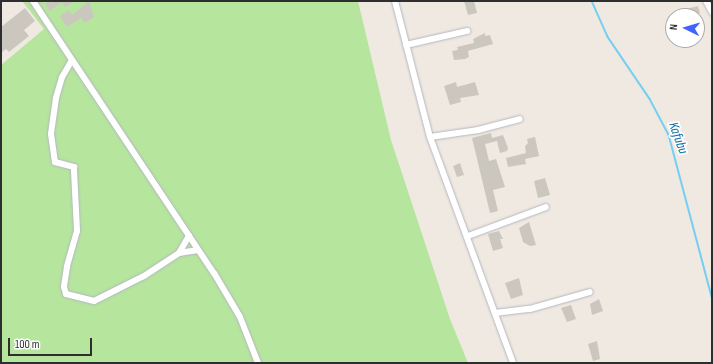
<!DOCTYPE html>
<html>
<head>
<meta charset="utf-8">
<style>
  body { margin:0 }
  #map { position:relative; width:713px; height:364px; overflow:hidden; background:#efe9e1; font-family:"Sofia Sans Condensed",sans-serif }
  div>[style] { position:absolute }
  [style*='--x'] { left:calc(var(--x)*1px); top:calc(var(--y)*1px); width:calc(var(--w)*1px); rotate:calc(var(--a)*1deg) }
  .green>* { inset:0; background:#b6e59e }
  .stream>* { height:1.5px; margin:-0.75px; padding:0 0.75px; transform-origin:0.75px; border-radius:0.75px; background:#75cff0 }
  .building>* { inset:0; background:#cbc7bf }
  .roads { filter:drop-shadow(0 0 1px #b4b7c1) drop-shadow(0 0 1px #b4b7c1) }
  .minor>* { height:6px; margin:-3px; padding:0 3px; transform-origin:3px; border-radius:3px; background:#fff }
  span { translate:-50% -50%; white-space:nowrap; text-align:center; line-height:1.15; -webkit-text-stroke:3.5px #fff; paint-order:stroke }
  .water-label { font-size:14px; color:#0d6fa3; font-style:italic }
  .frame { position:absolute; inset:0; border:2px solid #2e2e2e; pointer-events:none }
  .north { position:absolute; left:665px; top:8px; width:40px; height:40px; box-sizing:border-box; background:#fff; border:1px solid #ababab; border-radius:50%; rotate:275deg; font-size:11px; font-weight:700; line-height:16px; text-align:center; color:#2e2e2e }
  .north::after { content:''; display:block; margin:auto; width:14px; height:18px; background:#4264fb; clip-path:polygon(50% 0,100% 100%,50% 72%,0 100%) }
  .scale { position:absolute; left:8px; top:338px; width:84px; height:18px; box-sizing:border-box; border:2px solid #2e2e2e; border-top:0; padding-left:5px; font-size:12px; line-height:14px; white-space:nowrap; color:#2e2e2e; -webkit-text-stroke:3px #fff; paint-order:stroke }
</style>
</head>
<body>
<div id="map">
  <div class="green">
    <i style="clip-path:polygon(22px 1px,358px 1px,391px 140px,450px 319px,468px 363px,1px 363px,1px 65px,44px 29px)"></i>
  </div>
  <div class="stream">
    <i style="--x:592;--y:1;--w:39;--a:66"></i>
    <i style="--x:608;--y:37;--w:75;--a:55.9"></i>
    <i style="--x:650;--y:99;--w:41;--a:62.2"></i>
    <i style="--x:669;--y:135;--w:168;--a:75.1"></i>
  </div>
  <div class="building">
    <i style="clip-path:polygon(49px 1px,51px 3px,54px 1px,74px 1px,65px 7px,62px 2px,50px 11px,45px 4px)"></i>
    <i style="clip-path:polygon(89px 1px,94px 17px,85px 23px,81px 18px,67px 27px,60px 16px,69px 10px,72px 15px)"></i>
    <i style="clip-path:polygon(464px 1px,474px 1px,477px 13px,468px 15px)"></i>
    <i style="clip-path:polygon(698px 6px,700px 13px,688px 16px,686px 9px)"></i>
    <i style="clip-path:polygon(25px 8px,35px 21px,24px 30px,29px 36px,9px 52px,6px 49px,1px 53px,1px 27px)"></i>
    <i style="clip-path:polygon(485px 33px,485px 36px,490px 35px,493px 44px,468px 51px,469px 57px,465px 59px,454px 60px,452px 51px,458px 50px,457px 47px,474px 43px,473px 39px)"></i>
    <i style="clip-path:polygon(456px 82px,457px 87px,475px 82px,479px 95px,460px 98px,461px 102px,450px 105px,444px 86px)"></i>
    <i style="clip-path:polygon(491px 133px,492px 138px,503px 135px,508px 148px,507px 151px,500px 153px,497px 141px,485px 144px,489px 161px,496px 159px,505px 187px,493px 190px,498px 211px,490px 213px,472px 138px)"></i>
    <i style="clip-path:polygon(535px 137px,539px 156px,525px 159px,526px 164px,508px 167px,506px 158px,526px 153px,525px 146px,528px 143px,527px 139px)"></i>
    <i style="clip-path:polygon(460px 163px,464px 175px,457px 177px,453px 166px)"></i>
    <i style="clip-path:polygon(545px 178px,550px 195px,538px 198px,534px 181px)"></i>
    <i style="clip-path:polygon(529px 222px,536px 245px,530px 246px,523px 242px,519px 228px)"></i>
    <i style="clip-path:polygon(499px 231px,503px 239px,500px 239px,503px 248px,493px 251px,488px 234px)"></i>
    <i style="clip-path:polygon(519px 278px,523px 295px,511px 299px,505px 283px)"></i>
    <i style="clip-path:polygon(599px 299px,603px 311px,592px 315px,590px 304px)"></i>
    <i style="clip-path:polygon(571px 305px,576px 319px,567px 322px,561px 308px)"></i>
    <i style="clip-path:polygon(597px 341px,600px 359px,593px 361px,588px 344px)"></i>
  </div>
  <div class="roads">
    <div class="minor">
      <i style="--x:33;--y:1;--w:327;--a:56.4"></i>
      <i style="--x:214;--y:273;--w:51;--a:59.4"></i>
      <i style="--x:240;--y:317;--w:49;--a:68.6"></i>
      <i style="--x:395;--y:1;--w:140;--a:75.6"></i>
      <i style="--x:430;--y:137;--w:241;--a:69.8"></i>
      <i style="--x:706;--y:1;--w:13;--a:61"></i>
      <i style="--x:406;--y:45;--w:63;--a:-12.9"></i>
      <i style="--x:72;--y:60;--w:20;--a:120"></i>
      <i style="--x:62;--y:77;--w:22;--a:106"></i>
      <i style="--x:56;--y:98;--w:36;--a:98"></i>
      <i style="--x:51;--y:134;--w:28;--a:82"></i>
      <i style="--x:55;--y:162;--w:20;--a:15"></i>
      <i style="--x:74;--y:167;--w:4;--a:90"></i>
      <i style="--x:74;--y:171;--w:60;--a:87.1"></i>
      <i style="--x:77;--y:231;--w:37;--a:106"></i>
      <i style="--x:67;--y:267;--w:20;--a:99"></i>
      <i style="--x:64;--y:287;--w:7;--a:74"></i>
      <i style="--x:66;--y:294;--w:29;--a:14"></i>
      <i style="--x:94;--y:301;--w:56;--a:-26.6"></i>
      <i style="--x:144;--y:276;--w:42;--a:-33.3"></i>
      <i style="--x:179;--y:253;--w:20;--a:-60"></i>
      <i style="--x:430;--y:137;--w:49;--a:-8.3"></i>
      <i style="--x:478;--y:130;--w:43;--a:-14.7"></i>
      <i style="--x:468;--y:236;--w:83;--a:-20.4"></i>
      <i style="--x:179;--y:253;--w:19;--a:-9"></i>
      <i style="--x:495;--y:313;--w:35;--a:-7"></i>
      <i style="--x:530;--y:309;--w:62;--a:-15.8"></i>
    </div>
  </div>
  <div class="water-label">
    <span style="left:678px;top:138px;rotate:70deg">Kafubu</span>
  </div>
  <div class="frame"></div>
  <div class="north">N</div>
  <div class="scale">100 m</div>
</div>
</body>
</html>
